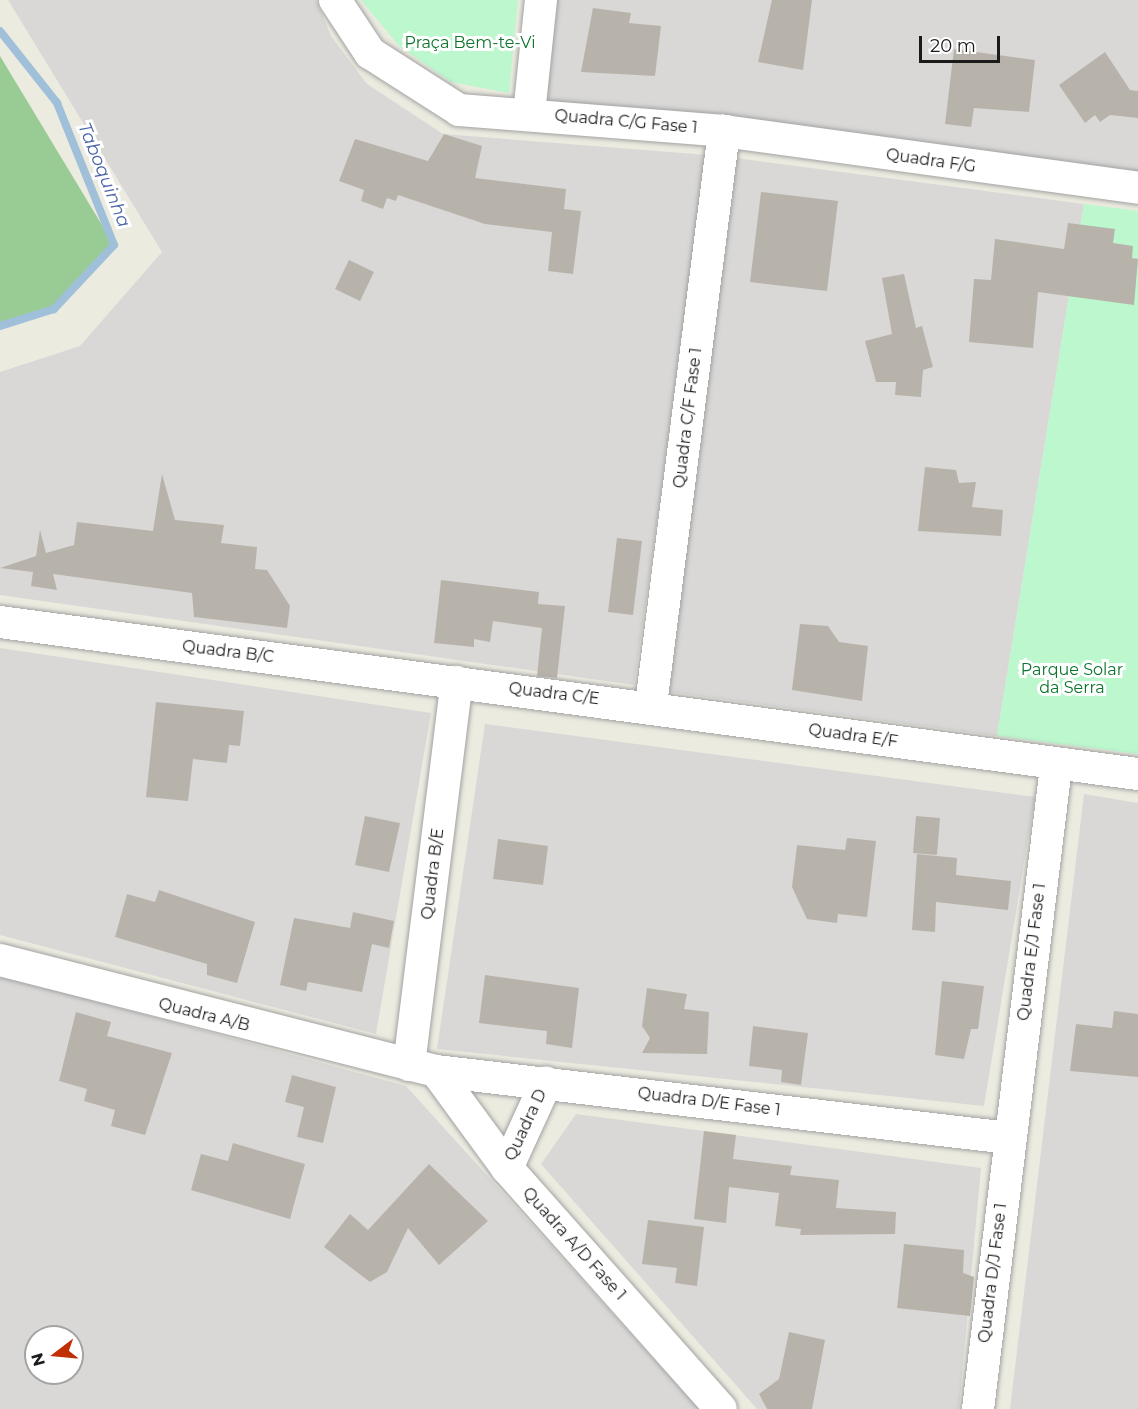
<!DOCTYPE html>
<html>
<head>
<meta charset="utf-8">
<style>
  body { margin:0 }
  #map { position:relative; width:1138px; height:1409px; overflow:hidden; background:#ecebe0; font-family:Montserrat,sans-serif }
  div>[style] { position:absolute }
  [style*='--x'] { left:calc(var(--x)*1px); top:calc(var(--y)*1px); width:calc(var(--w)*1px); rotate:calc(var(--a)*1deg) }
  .residential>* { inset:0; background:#d9d8d7 }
  .forest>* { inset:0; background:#99cb95 }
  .park>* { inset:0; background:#bcf7ce }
  .stream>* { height:8px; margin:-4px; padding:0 4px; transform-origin:4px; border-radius:4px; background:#a0c0da }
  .building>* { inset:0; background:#b8b3aa }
  .roads { filter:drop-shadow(0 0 2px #a2a2a2) drop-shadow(0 0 2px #a2a2a2) }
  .street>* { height:32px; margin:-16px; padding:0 16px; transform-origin:16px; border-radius:16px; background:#fff }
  span { translate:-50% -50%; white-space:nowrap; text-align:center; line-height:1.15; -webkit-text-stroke:6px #fff; paint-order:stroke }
  .park-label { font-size:16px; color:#0d742d }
  .street-label { font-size:16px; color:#1b1b1b }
  .water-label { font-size:18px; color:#4a64a7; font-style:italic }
  .north { position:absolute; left:24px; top:1325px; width:60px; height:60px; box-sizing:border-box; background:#fff; border:2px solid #a4a4a4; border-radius:50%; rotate:254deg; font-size:16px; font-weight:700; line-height:24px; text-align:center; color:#1b1b1b }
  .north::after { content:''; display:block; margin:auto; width:21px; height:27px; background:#c12f04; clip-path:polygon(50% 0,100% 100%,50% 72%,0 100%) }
  .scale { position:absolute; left:919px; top:36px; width:81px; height:27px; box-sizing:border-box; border:3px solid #1b1b1b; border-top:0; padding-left:8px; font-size:18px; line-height:21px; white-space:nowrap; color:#1b1b1b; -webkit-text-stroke:4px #fff; paint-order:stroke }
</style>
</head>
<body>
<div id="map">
  <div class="residential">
    <i style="clip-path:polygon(8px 0,316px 0,331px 36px,367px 84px,443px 134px,708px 155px,634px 685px,0 595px,0 372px,80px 346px,162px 252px)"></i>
    <i style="clip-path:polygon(555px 0,1138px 0,1138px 178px,543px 100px)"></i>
    <i style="clip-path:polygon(735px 158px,1084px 204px,997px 736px,669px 692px)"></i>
    <i style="clip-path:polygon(0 648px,431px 713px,376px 1034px,0 935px)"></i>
    <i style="clip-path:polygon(485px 724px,1035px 797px,984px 1106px,437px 1049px)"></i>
    <i style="clip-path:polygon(1084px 794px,1138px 803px,1138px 1409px,1010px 1409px)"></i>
    <i style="clip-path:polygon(evenodd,0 975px,406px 1086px,699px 1409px,0 1409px,0 975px,36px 1337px,72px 1337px,72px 1373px,36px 1373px,36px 1337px)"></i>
    <i style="clip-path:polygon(576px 1114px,981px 1168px,959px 1409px,757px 1409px,541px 1164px)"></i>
  </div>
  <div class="forest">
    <i style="clip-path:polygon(0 56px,114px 245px,54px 309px,0 326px)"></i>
  </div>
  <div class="park">
    <i style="clip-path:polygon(361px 0,518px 0,509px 93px,451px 82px,399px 46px)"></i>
    <i style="clip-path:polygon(1084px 204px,1138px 211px,1138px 754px,997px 736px)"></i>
  </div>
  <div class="stream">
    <i style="--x:0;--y:31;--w:92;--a:51.6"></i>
    <i style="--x:57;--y:103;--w:153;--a:68.1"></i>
    <i style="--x:114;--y:245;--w:88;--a:133.2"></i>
    <i style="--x:54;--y:309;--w:57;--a:162.5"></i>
  </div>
  <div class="building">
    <i style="clip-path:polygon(772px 0,812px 0,803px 70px,758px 62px)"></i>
    <i style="clip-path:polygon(593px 8px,631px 13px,629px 23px,661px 26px,655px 76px,581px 72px)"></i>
    <i style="clip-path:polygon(954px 49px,1035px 60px,1029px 112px,974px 108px,971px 127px,945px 124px)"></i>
    <i style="clip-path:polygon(1105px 52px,1130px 90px,1138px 91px,1138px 118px,1110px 115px,1100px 122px,1095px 115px,1085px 123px,1059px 85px)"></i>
    <i style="clip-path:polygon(444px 134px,482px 146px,475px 178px,566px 189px,564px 209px,581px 211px,573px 274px,548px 271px,552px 232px,485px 224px,398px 195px,396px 201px,387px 198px,383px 209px,361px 201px,364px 190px,339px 181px,355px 139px,428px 161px)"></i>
    <i style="clip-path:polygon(761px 192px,838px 201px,827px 291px,750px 282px)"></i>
    <i style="clip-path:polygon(1068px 223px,1115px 229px,1113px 243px,1133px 246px,1132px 258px,1138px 259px,1134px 305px,1038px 292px,1033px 348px,969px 342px,974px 279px,991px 280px,995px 239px,1064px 249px)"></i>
    <i style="clip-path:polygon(349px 260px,374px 272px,360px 301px,335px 289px)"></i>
    <i style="clip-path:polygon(904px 274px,916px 328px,922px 326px,933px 367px,923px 370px,921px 397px,895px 395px,896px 382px,876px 382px,865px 341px,892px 334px,882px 278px)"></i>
    <i style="clip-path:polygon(925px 467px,956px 470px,959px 483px,976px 482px,972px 507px,1003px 510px,1001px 536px,918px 531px)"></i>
    <i style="clip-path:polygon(162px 474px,175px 520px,224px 525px,221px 543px,257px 547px,255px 569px,267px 570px,290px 606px,287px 628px,194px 617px,192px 593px,53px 574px,57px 590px,31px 586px,33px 572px,0 568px,36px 556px,40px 530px,46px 553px,74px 545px,77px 522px,153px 531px)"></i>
    <i style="clip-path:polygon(617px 538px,642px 541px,633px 615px,608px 612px)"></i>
    <i style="clip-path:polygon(441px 580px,539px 592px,538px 604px,565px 606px,557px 678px,537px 676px,542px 628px,493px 621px,490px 642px,474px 639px,474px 647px,434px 643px)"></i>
    <i style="clip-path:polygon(800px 624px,828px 626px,839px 642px,868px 646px,862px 701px,792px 690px)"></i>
    <i style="clip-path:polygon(156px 702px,244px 711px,240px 746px,229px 745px,227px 763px,193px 759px,188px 801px,146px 797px)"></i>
    <i style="clip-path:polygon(365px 816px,400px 823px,389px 872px,355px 865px)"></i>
    <i style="clip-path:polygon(916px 816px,940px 818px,937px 855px,913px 853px)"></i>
    <i style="clip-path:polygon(847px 838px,876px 841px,867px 917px,838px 914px,837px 923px,807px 919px,792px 887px,797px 845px,845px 850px)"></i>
    <i style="clip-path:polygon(498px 839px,548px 846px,543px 885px,493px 879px)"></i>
    <i style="clip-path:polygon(917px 854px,957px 858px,956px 875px,1011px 881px,1008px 910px,936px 902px,935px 932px,912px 930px)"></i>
    <i style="clip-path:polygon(159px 890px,255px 922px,237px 983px,207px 975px,207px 964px,115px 937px,127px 894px,155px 902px)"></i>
    <i style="clip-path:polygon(353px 912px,394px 921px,389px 948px,372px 944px,362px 992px,308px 982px,306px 991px,280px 985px,294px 918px,350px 928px)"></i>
    <i style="clip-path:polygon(485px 975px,579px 988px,572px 1048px,546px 1044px,547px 1031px,479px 1023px)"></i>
    <i style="clip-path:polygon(942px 981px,984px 986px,978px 1029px,971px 1029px,964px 1059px,935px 1055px)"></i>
    <i style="clip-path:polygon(647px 988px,687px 994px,684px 1009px,709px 1012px,707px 1054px,642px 1053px,650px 1038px,642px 1026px)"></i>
    <i style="clip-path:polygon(1114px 1011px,1138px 1014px,1138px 1077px,1070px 1071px,1076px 1024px,1112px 1028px)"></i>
    <i style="clip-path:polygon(76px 1012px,111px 1022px,107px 1036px,172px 1053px,145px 1135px,111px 1126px,115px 1110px,84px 1101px,87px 1089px,59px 1081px)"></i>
    <i style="clip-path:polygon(753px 1026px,808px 1033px,801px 1085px,781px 1082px,782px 1070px,749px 1066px)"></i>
    <i style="clip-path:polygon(292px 1075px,336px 1087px,323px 1143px,297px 1137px,304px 1107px,285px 1102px)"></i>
    <i style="clip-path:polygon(704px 1131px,736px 1135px,733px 1159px,792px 1166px,790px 1175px,839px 1180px,836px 1208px,896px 1212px,895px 1234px,800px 1235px,801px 1229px,775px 1226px,779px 1193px,729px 1187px,726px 1223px,694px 1219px)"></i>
    <i style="clip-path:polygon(233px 1143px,305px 1164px,290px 1219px,191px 1190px,201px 1154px,228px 1161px)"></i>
    <i style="clip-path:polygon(429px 1164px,488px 1221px,439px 1265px,408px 1228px,387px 1272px,370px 1282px,324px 1247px,350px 1214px,368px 1230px)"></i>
    <i style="clip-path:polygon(648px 1220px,704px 1227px,697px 1286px,675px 1283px,677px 1268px,642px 1264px)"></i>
    <i style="clip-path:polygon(904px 1244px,964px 1250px,963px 1273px,974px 1277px,970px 1316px,897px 1308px)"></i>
    <i style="clip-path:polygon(789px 1332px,825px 1340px,812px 1409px,767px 1409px,759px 1394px,779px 1379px)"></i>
  </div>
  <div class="roads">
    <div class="street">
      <i style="--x:335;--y:0;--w:64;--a:56.6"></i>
      <i style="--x:370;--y:53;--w:106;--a:32.6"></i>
      <i style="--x:459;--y:110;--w:266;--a:4.5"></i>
      <i style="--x:724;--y:131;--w:418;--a:7.8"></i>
      <i style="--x:529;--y:114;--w:115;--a:-84"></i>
      <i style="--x:0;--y:622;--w:1148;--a:7.61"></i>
      <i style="--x:651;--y:705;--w:579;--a:-82.75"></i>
      <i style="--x:0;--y:960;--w:450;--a:14.3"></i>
      <i style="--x:436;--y:1071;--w:577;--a:6.67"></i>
      <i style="--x:409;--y:1065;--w:386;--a:-82.9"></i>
      <i style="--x:436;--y:1071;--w:120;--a:53.8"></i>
      <i style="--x:507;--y:1168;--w:322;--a:48.4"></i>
      <i style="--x:507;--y:1168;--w:94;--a:-65.4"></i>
      <i style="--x:978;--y:1409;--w:648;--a:-83.08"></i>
    </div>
  </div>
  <div class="park-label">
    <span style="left:470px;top:43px">Praça Bem-te-Vi</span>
    <span style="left:1072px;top:679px">Parque Solar<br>da Serra</span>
  </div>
  <div class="street-label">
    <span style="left:626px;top:122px;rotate:5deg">Quadra C/G Fase 1</span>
    <span style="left:931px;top:161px;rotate:8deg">Quadra F/G</span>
    <span style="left:688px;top:418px;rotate:-83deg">Quadra C/F Fase 1</span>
    <span style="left:228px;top:652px;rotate:7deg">Quadra B/C</span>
    <span style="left:554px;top:694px;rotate:7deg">Quadra C/E</span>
    <span style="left:853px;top:736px;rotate:8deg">Quadra E/F</span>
    <span style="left:433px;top:874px;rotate:-83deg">Quadra B/E</span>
    <span style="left:1032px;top:952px;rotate:-83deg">Quadra E/J Fase 1</span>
    <span style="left:204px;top:1015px;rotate:14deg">Quadra A/B</span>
    <span style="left:709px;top:1102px;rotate:7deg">Quadra D/E Fase 1</span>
    <span style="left:526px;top:1125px;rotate:-65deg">Quadra D</span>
    <span style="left:574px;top:1244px;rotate:48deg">Quadra A/D Fase 1</span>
    <span style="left:993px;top:1273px;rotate:-83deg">Quadra D/J Fase 1</span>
  </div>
  <div class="water-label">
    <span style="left:104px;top:175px;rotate:68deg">Taboquinha</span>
  </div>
  <div class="north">N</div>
  <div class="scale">20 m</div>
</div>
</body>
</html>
